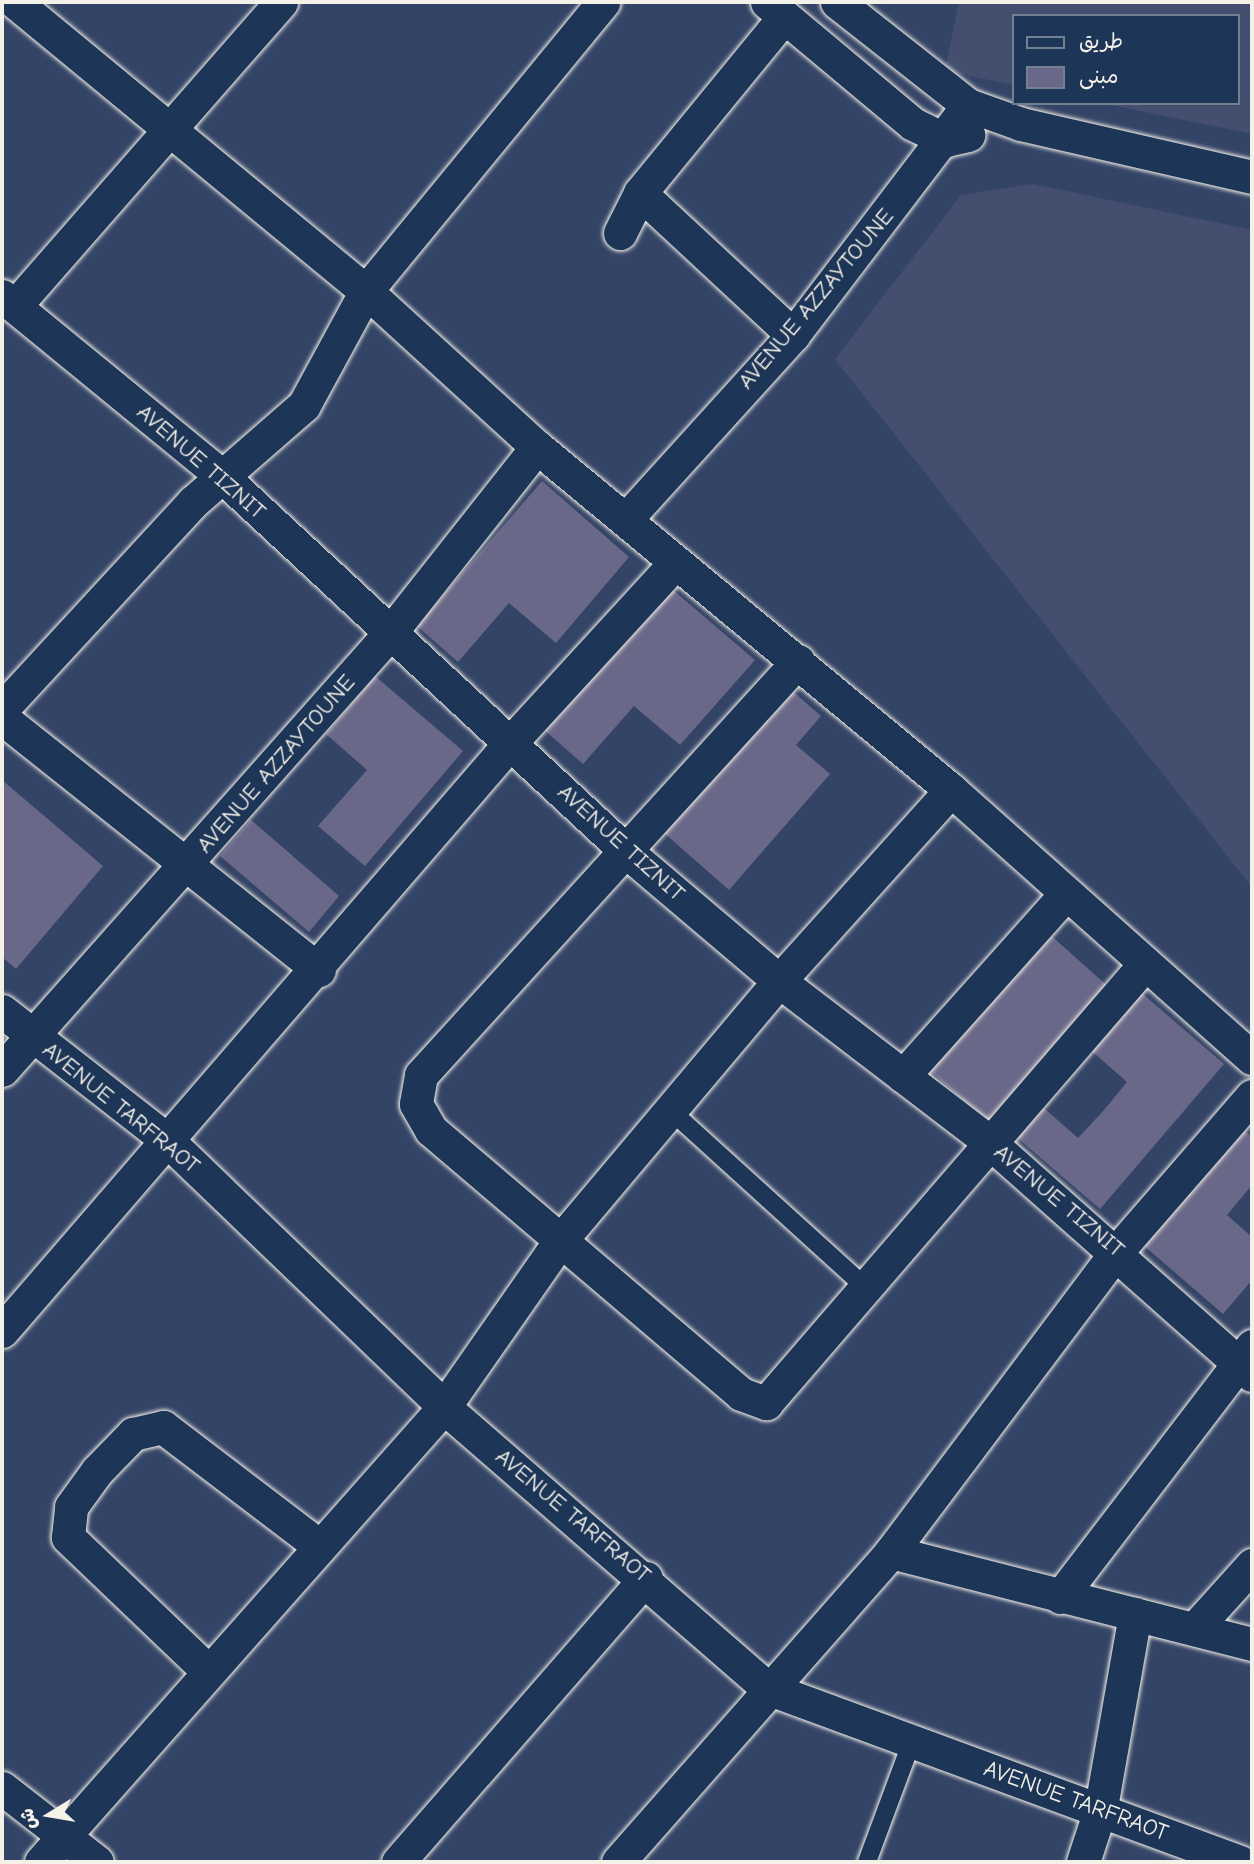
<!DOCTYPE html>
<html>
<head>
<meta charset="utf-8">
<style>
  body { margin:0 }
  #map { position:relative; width:1254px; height:1864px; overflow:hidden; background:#344466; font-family:"Comic Neue","Playpen Sans Arabic",sans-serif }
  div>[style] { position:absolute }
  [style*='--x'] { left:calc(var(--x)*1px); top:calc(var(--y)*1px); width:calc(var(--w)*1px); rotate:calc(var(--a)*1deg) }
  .built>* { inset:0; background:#444f70 }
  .building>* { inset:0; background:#6a6889 }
  .roads { filter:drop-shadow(0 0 2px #f4f1e8) drop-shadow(0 0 2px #f4f1e8) }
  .service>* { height:18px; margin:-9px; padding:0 9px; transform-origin:9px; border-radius:9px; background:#1d3557 }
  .minor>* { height:33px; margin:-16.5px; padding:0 16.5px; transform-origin:16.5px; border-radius:16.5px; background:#1d3557 }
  span { translate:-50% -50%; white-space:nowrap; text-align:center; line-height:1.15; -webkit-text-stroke:5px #1d3557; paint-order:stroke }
  .street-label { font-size:23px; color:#f4f1e8 }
  .frame { position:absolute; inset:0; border:4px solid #f4f1e8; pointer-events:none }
  .legend { position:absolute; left:1012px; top:14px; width:228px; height:91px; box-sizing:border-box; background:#1d3557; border:2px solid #738091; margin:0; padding:9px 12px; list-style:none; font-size:21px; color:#f4f1e8 }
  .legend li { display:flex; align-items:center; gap:14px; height:35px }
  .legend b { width:35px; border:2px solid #738091 }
  .north { position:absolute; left:14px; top:1780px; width:70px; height:70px; -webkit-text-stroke:5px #1d3557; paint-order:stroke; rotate:259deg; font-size:19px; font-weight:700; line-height:28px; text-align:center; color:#f4f1e8 }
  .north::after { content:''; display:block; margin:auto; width:24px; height:32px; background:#f4f1e8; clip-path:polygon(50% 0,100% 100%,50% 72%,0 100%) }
</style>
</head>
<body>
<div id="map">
  <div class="built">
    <i style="clip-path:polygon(959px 2px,1252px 2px,1252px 134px,1102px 103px,1238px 103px,1238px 16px,1014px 16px,1014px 85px,945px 71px)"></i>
    <i style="clip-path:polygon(1033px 184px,1252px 230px,1252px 887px,835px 359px,961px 195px)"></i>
  </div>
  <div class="building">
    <i style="clip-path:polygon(542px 481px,629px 557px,556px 643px,509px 603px,458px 662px,417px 626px)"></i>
    <i style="clip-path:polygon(666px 584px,755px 660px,680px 745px,634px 706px,583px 764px,542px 728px)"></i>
    <i style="clip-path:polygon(375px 676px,463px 751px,365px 866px,318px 826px,367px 770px,326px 734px)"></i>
    <i style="clip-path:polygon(789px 688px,821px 716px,796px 745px,830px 774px,729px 890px,663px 832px)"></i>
    <i style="clip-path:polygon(2px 780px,103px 866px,16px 969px,2px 957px)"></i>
    <i style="clip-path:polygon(251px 820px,339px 896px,309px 932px,220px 856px)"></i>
    <i style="clip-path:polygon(1047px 932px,1112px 990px,993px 1126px,927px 1068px)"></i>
    <i style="clip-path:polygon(1136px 988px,1224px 1064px,1100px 1209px,1012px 1133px,1037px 1102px,1078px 1138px,1104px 1110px,1127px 1082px,1086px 1046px)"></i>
    <i style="clip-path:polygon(1234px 1122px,1252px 1137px,1252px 1185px,1227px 1215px,1252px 1237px,1252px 1280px,1223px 1314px,1135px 1238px)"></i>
  </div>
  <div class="roads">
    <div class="service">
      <i style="--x:670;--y:1110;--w:263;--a:42.2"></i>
      <i style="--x:867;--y:1862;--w:132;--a:-69.6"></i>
    </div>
    <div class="minor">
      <i style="--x:15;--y:2;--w:455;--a:39.5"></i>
      <i style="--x:366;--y:291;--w:231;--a:42.4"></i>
      <i style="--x:537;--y:447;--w:538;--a:39.64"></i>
      <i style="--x:951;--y:790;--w:403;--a:41.7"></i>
      <i style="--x:767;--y:2;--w:190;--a:39.9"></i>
      <i style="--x:913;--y:124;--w:37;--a:26"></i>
      <i style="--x:946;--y:140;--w:23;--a:-13"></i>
      <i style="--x:837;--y:2;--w:167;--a:38.2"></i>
      <i style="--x:968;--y:105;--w:56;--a:19.7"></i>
      <i style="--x:1021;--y:124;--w:237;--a:12.9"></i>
      <i style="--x:640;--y:193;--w:209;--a:42.9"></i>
      <i style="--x:620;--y:233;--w:45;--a:-63.4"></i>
      <i style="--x:640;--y:193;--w:227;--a:-50.7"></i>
      <i style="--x:2;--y:296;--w:287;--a:39.3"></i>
      <i style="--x:224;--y:478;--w:550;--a:42.86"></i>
      <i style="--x:627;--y:852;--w:199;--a:40.3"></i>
      <i style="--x:779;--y:981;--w:262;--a:37.4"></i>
      <i style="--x:987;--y:1140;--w:354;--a:41.6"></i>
      <i style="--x:15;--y:306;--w:404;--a:-48.8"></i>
      <i style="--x:627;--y:518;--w:247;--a:-47.8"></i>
      <i style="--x:793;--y:335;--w:289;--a:-52.7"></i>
      <i style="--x:798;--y:661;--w:560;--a:132.32"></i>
      <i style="--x:421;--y:1075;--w:29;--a:100"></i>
      <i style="--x:416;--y:1104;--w:30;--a:60"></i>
      <i style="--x:431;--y:1130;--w:407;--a:40.4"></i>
      <i style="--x:741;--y:1394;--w:27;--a:20"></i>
      <i style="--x:766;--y:1403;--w:579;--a:-49.21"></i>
      <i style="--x:2;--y:709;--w:282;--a:-47.3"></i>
      <i style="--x:193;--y:502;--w:147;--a:-41.1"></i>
      <i style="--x:304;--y:405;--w:130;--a:-61.5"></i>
      <i style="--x:366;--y:291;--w:374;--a:-50.6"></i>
      <i style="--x:2;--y:718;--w:405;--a:38.5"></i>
      <i style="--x:2;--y:1011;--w:209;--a:38"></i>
      <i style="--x:167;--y:1140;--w:385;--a:43.9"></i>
      <i style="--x:444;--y:1407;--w:428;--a:41"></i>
      <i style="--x:767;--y:1688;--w:504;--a:20.2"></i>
      <i style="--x:2;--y:1070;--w:584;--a:-48.4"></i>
      <i style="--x:390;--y:633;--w:237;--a:-51.7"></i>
      <i style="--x:903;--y:1076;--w:244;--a:-48.2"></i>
      <i style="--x:2;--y:1331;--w:778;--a:-49.17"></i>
      <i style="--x:511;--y:742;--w:243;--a:-47.5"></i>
      <i style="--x:891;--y:1552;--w:373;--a:14.3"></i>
      <i style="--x:1060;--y:1597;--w:316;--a:-52.6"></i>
      <i style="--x:1196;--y:1627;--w:84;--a:-47.9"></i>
      <i style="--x:208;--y:1671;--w:194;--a:-136.3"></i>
      <i style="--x:68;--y:1537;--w:30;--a:-84"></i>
      <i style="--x:71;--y:1507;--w:44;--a:-54.2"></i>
      <i style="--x:97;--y:1471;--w:52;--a:-45.8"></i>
      <i style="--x:133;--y:1434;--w:31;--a:-13"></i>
      <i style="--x:163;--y:1427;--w:195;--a:37.3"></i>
      <i style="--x:2;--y:1788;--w:120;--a:37.9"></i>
      <i style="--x:41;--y:1862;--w:608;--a:-48.47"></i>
      <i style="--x:444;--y:1407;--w:203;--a:-55.1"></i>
      <i style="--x:560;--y:1241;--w:340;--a:-49.9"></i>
      <i style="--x:779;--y:981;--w:257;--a:-48"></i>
      <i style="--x:398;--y:1862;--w:377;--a:-48.9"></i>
      <i style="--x:618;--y:1862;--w:413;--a:-48.6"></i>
      <i style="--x:891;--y:1552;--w:378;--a:-53.1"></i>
      <i style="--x:1118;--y:1250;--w:204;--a:-49"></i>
      <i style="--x:1083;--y:1862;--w:58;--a:-71.9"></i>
      <i style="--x:1101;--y:1807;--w:196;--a:-80"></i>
    </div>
  </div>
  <div class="street-label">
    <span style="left:816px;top:299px;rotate:-50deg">AVENUE AZZAYTOUNE</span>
    <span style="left:201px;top:462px;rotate:41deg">AVENUE TIZNIT</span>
    <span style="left:276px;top:764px;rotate:-49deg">AVENUE AZZAYTOUNE</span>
    <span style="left:621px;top:843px;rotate:42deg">AVENUE TIZNIT</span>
    <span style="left:121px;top:1108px;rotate:39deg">AVENUE TARFRAOT</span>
    <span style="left:1059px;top:1201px;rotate:40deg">AVENUE TIZNIT</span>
    <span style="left:573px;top:1516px;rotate:40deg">AVENUE TARFRAOT</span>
    <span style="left:1076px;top:1801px;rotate:20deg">AVENUE TARFRAOT</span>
  </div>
  <div class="frame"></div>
  <ul class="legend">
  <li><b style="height:9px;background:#1d3557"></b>طريق</li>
  <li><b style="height:19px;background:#6a6889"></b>مبنى</li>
  </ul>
  <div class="north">ش</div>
</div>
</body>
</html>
